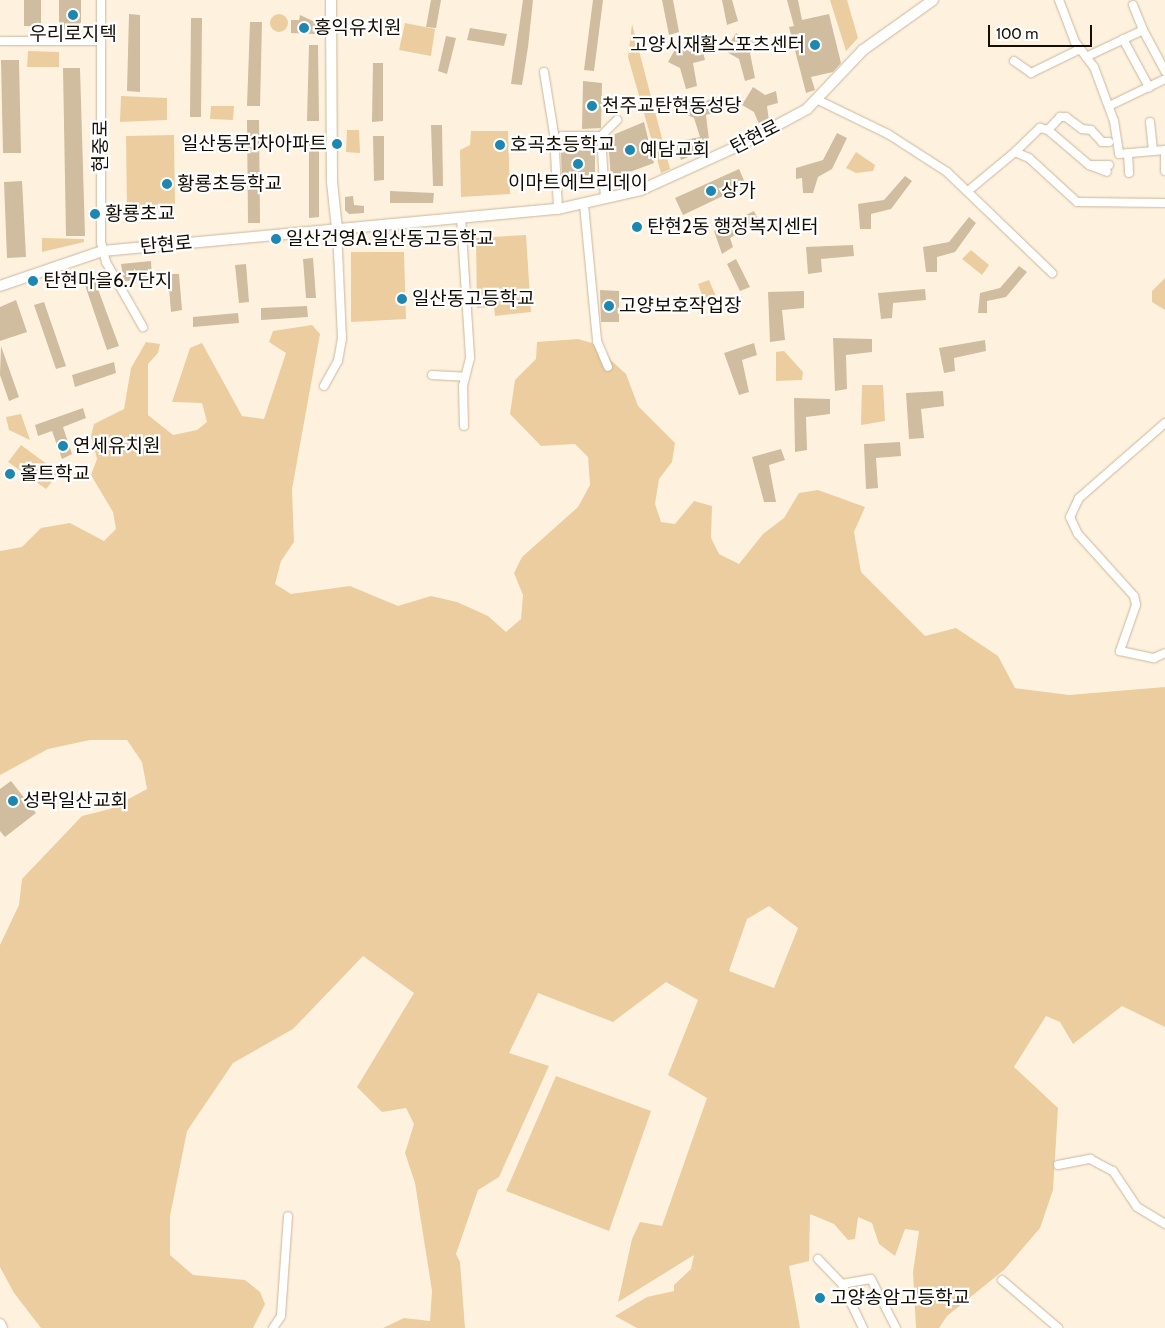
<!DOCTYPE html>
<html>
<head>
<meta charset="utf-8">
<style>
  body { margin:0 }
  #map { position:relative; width:1165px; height:1328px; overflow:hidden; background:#fef2df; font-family:Cabin,"Noto Sans KR",sans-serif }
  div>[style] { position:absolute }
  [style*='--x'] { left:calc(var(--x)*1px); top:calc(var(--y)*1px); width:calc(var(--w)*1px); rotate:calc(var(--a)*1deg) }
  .green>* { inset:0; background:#ebcd9f }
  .round { border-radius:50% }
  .building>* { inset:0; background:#d0bc9e }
  .roads { filter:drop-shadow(0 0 1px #cbb799) drop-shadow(0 0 1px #cbb799) }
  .minor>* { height:8px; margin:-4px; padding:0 4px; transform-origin:4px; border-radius:4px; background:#fff }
  .major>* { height:10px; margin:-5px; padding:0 5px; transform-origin:5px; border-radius:5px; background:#fff }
  .dots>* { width:14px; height:14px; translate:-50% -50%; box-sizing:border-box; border:2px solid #fff; border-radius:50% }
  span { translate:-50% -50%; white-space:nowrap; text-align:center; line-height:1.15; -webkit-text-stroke:4.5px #fff; paint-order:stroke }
  .poi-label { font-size:19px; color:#140e04 }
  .left { translate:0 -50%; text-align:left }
  .right { translate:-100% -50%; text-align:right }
  .street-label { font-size:19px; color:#140e04 }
  .scale { position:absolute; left:988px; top:25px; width:104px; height:22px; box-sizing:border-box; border:2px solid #140e04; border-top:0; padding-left:6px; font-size:15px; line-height:18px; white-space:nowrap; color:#140e04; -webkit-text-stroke:4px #fff; paint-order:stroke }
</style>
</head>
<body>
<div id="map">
  <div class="green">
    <i style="clip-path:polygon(830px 0,847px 0,858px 38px,846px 51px)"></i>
    <i class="round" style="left:270px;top:14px;width:18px;height:18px"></i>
    <i style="clip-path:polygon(405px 23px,435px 29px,431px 56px,399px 50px)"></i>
    <i style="clip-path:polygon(632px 24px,670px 169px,661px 173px,628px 57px)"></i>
    <i style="clip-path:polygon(28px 51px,59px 52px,59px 67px,27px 67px)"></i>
    <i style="clip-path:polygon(121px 96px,167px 98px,167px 120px,120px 122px)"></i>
    <i style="clip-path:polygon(211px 106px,234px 106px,233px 120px,210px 119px)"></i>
    <i style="clip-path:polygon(347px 130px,359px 130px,360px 153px,346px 152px)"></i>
    <i style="clip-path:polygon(471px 131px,508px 131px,510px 194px,461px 197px,460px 150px,470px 145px)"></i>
    <i style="clip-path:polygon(174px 135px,175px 209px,127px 209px,126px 136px)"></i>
    <i style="clip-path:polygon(856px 152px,875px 165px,873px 171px,856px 173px,846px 168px)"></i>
    <i style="clip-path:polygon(526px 235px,531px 312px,495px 316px,494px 307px,477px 308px,476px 238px)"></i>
    <i style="clip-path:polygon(42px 238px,84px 239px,84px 242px,42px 252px)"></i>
    <i style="clip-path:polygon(971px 250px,989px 265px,982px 275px,962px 259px)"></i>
    <i style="clip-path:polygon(351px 252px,404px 252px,406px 319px,351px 322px)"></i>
    <i style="clip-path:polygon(1165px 278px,1165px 310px,1152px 302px,1152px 291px)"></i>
    <i style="clip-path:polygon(709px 280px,717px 299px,705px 303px,698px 284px)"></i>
    <i style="clip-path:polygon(evenodd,312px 325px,320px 334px,292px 489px,294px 542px,281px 561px,275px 584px,291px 594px,350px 586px,398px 606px,431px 596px,457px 602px,488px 616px,506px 632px,521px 619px,523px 595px,514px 573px,522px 557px,578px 507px,590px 485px,588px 457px,575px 444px,541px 446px,510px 414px,515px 380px,536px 359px,537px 342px,578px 339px,592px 343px,626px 374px,638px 406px,675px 443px,672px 462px,659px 479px,655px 504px,661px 522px,675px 524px,694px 501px,712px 506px,711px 538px,719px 554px,739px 564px,763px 534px,784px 518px,799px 493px,818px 490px,865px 507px,854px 532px,861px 572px,925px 636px,956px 628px,998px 656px,1015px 688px,1069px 695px,1165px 687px,1165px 1027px,1122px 1006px,1073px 1044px,1060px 1022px,1046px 1016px,1014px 1067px,1058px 1108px,1053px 1190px,1040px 1228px,1005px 1269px,947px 1316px,939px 1328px,916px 1328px,913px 1272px,919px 1231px,905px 1229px,895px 1256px,879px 1244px,872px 1223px,858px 1217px,855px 1239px,848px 1240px,834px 1224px,810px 1214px,809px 1261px,789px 1266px,800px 1328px,637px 1328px,615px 1316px,647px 1297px,674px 1291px,674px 1285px,691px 1269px,694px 1255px,618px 1302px,632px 1239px,640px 1222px,662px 1226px,707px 1098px,668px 1075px,698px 1000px,666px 982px,613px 1022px,538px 993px,509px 1053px,549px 1066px,499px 1177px,478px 1190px,456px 1254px,460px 1262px,465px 1328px,383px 1328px,404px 1318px,430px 1321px,432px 1291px,415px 1183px,405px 1153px,414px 1124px,406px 1108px,382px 1112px,357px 1087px,414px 993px,363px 956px,293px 1029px,233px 1063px,187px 1131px,170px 1216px,170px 1255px,193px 1275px,245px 1280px,260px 1292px,265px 1304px,253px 1328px,41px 1328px,14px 1293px,0 1267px,0 945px,19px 905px,22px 879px,82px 816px,110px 809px,147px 789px,142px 762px,127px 740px,90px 740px,48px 749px,0 775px,0 551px,22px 547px,41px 528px,70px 523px,104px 541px,116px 529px,113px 512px,91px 475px,97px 459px,91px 436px,94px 424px,124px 409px,131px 368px,146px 342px,160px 344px,158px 353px,148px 364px,148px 415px,173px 435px,197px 430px,207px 422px,202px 403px,172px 402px,190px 348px,202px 343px,242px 416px,264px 419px,286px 353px,269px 342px,273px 331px,312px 325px,769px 906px,798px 928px,774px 988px,729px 971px,747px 919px,769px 906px)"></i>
    <i style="clip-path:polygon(784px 351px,803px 372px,802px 380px,776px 381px,776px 352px)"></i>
    <i style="clip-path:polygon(862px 385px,883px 385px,885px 421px,861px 425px)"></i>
    <i style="clip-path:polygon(21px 414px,30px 440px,9px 430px,6px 417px)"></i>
    <i style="clip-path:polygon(21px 445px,59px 473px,46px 489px,8px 462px)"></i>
    <i style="clip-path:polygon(556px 1076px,651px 1111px,609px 1231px,506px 1191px)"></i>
  </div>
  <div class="building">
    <i style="clip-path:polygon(24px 0,41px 0,41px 26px,24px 26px)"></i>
    <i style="clip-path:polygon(59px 0,81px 0,81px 22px,77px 29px,59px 29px)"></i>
    <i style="clip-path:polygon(431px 0,441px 0,436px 28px,426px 27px)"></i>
    <i style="clip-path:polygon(523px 0,533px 0,528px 47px,522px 85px,511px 84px)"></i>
    <i style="clip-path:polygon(593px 0,603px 0,594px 71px,584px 70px)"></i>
    <i style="clip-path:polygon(662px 0,673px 0,679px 32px,669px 35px)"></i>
    <i style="clip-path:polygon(722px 0,732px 0,738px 21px,727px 25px)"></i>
    <i style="clip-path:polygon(787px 0,798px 0,802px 20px,829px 14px,841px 63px,833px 72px,811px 77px,815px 90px,806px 93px,789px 27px,794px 26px)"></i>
    <i style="clip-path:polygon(129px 14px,140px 15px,140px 92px,127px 91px)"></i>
    <i style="clip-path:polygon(300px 15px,317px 23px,316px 34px,291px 33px,291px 20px,299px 20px)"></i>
    <i style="clip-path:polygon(191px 18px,202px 18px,201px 117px,190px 117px)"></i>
    <i style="clip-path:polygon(250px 22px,262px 22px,260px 106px,247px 106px)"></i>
    <i style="clip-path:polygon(470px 28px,507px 34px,504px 46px,467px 40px)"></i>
    <i style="clip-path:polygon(736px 33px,748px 41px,759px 37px,762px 49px,750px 53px,755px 78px,745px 81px,739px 59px,725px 51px)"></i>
    <i style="clip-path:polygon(446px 36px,456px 38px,447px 74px,438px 71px)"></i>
    <i style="clip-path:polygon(678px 44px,690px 52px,702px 48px,705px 60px,693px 63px,697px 86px,686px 89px,680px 68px,668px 62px)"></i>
    <i style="clip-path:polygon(309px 45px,318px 45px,319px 121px,307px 121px)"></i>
    <i style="clip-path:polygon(1px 60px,19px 60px,21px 153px,3px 153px)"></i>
    <i style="clip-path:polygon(373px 63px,383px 63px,383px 121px,372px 122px)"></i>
    <i style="clip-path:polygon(63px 68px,80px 68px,85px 236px,66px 236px)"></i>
    <i style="clip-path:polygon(583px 81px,602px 83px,601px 128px,582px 129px)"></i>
    <i style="clip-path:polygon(753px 87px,765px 95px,776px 91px,778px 103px,767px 106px,769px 121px,759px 124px,754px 112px,742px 105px)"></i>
    <i style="clip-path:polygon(693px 95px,703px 102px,717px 97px,719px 111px,706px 115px,710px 148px,681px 160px,675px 142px,700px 137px,694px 118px,683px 113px)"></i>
    <i style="clip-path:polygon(247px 120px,259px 120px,260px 223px,248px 223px)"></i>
    <i style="clip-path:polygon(644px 122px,654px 163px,611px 179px,608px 137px)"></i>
    <i style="clip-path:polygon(431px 125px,442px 125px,443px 186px,433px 186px)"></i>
    <i style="clip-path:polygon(837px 133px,847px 138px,832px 169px,818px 177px,813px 193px,803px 193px,802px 178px,796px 179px,796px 168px,823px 160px)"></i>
    <i style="clip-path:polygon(373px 136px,384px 136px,384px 180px,374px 181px)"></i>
    <i style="clip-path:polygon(309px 141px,319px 141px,319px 217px,309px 218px)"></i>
    <i style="clip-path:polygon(595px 150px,595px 177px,562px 181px,561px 151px)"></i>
    <i style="clip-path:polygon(739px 169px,746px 185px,683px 215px,675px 198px)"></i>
    <i style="clip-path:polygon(905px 176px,912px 181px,891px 209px,871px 214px,871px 229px,860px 229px,858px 204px,884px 200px)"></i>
    <i style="clip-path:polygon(22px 181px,26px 257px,7px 258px,4px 182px)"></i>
    <i style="clip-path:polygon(390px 191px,434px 193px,433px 203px,390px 203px)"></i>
    <i style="clip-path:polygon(353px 196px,354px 205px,364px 206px,364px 213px,349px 214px,345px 210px,345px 197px)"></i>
    <i style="clip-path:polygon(754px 211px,759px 221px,730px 238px,733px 247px,722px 254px,714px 231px)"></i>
    <i style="clip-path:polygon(969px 217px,976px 223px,955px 252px,937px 257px,937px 272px,926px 272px,923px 247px,949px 242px)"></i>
    <i style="clip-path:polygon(853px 245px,854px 256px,821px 259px,822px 272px,808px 274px,806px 247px)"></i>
    <i style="clip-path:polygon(313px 258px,316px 298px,306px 298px,303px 259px)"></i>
    <i style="clip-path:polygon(736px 259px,750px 287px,740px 291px,727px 264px)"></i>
    <i style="clip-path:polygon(151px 261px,152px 280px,124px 281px,121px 264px)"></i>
    <i style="clip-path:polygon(246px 264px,249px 302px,239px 303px,235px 265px)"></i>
    <i style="clip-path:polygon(1019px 266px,1027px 272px,1006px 297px,987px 301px,987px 313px,978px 313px,980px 293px,1000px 288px)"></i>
    <i style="clip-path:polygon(168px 274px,179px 274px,182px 310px,171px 312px)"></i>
    <i style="clip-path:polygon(95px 281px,119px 346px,107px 350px,85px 285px)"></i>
    <i style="clip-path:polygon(925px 289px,926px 300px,893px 303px,892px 318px,881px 319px,878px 293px)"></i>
    <i style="clip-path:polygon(600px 290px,619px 291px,619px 322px,601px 322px)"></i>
    <i style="clip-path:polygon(804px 291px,804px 308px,782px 310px,785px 340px,770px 342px,768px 292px)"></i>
    <i style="clip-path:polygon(16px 300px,27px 332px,0 341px,0 307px)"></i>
    <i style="clip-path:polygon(44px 302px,66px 366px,56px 369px,34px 305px)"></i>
    <i style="clip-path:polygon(307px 306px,308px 317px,261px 320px,261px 308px)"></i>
    <i style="clip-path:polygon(238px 313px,239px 323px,193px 327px,193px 317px)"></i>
    <i style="clip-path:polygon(833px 338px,872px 339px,872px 352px,846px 355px,847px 389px,835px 391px)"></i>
    <i style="clip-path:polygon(985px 340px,986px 351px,954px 358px,955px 371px,944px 373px,939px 348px)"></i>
    <i style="clip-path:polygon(754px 343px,757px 355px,742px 360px,749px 392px,739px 395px,724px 353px)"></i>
    <i style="clip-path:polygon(1px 346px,19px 397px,9px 401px,0 375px)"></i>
    <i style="clip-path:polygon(114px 362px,116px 373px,75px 387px,72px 375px)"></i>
    <i style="clip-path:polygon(943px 391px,944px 406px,921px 409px,924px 438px,909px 439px,906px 393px)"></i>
    <i style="clip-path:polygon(794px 398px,830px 399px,830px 414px,806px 417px,807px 450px,795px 452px)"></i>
    <i style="clip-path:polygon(83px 408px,86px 418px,63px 427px,72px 454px,62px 459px,52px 431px,38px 436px,35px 425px)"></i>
    <i style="clip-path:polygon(900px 442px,901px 456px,876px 458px,878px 488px,866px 489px,864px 444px)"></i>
    <i style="clip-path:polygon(781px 449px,785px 460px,769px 465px,776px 502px,764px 502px,752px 457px)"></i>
    <i style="clip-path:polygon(11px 781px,36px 813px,5px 837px,0 831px,0 789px)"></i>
  </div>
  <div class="roads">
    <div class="minor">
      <i style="--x:101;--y:0;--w:242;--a:90"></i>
      <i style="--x:101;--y:242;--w:21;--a:76"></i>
      <i style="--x:106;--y:262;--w:75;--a:60.4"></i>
      <i style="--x:1059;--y:0;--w:45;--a:69.1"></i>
      <i style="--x:1075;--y:42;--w:31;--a:53"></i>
      <i style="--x:1094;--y:67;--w:58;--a:69.7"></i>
      <i style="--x:1114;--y:121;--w:33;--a:81"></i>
      <i style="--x:1119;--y:154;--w:46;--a:-5"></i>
      <i style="--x:1133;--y:5;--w:27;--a:68"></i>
      <i style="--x:1123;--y:39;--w:55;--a:61.6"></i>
      <i style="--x:0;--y:41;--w:100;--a:0"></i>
      <i style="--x:1086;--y:57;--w:63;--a:-25.3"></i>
      <i style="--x:1143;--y:30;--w:47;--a:61.8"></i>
      <i style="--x:1014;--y:61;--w:21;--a:35"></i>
      <i style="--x:1031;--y:73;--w:55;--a:-26.1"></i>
      <i style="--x:544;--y:72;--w:63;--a:80.8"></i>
      <i style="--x:554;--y:134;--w:75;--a:86.9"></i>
      <i style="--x:818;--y:100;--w:78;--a:25.9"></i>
      <i style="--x:888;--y:134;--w:70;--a:32.8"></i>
      <i style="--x:947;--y:172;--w:146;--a:43.9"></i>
      <i style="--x:1109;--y:106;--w:62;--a:-25.7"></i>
      <i style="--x:1150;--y:122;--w:29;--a:84"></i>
      <i style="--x:1048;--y:130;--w:18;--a:-47"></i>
      <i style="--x:1060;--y:117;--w:6;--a:0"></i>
      <i style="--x:1066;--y:117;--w:20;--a:37"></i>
      <i style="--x:1082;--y:129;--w:9;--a:6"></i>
      <i style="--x:1091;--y:130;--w:16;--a:47"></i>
      <i style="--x:1102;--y:142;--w:7;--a:0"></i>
      <i style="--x:562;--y:136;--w:39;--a:0"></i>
      <i style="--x:1165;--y:150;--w:21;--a:90"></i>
      <i style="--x:1015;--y:152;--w:35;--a:-44"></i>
      <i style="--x:1040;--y:128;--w:8;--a:14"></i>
      <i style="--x:1048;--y:130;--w:54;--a:40.5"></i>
      <i style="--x:1089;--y:165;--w:19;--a:21"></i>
      <i style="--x:1128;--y:153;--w:20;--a:87"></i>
      <i style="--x:1091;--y:165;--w:18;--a:0"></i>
      <i style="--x:968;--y:191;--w:61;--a:-39.7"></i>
      <i style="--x:1015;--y:152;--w:15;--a:23"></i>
      <i style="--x:1029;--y:158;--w:65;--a:42.5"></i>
      <i style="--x:1077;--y:202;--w:88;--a:0.7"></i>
      <i style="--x:605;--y:199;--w:63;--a:-93.6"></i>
      <i style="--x:601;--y:136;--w:23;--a:-45"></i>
      <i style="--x:584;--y:205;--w:137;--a:84.5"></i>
      <i style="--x:597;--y:341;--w:28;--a:67"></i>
      <i style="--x:461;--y:217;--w:141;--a:86.3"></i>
      <i style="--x:470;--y:358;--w:29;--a:104"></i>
      <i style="--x:463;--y:386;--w:40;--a:88.6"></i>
      <i style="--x:432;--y:375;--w:33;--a:3"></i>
      <i style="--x:324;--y:386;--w:29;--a:-61"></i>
      <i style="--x:338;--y:361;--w:22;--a:-80"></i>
      <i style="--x:342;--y:339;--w:110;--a:-92.6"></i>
      <i style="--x:1165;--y:423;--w:114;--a:138.9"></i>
      <i style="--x:1079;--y:498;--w:21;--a:115"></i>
      <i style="--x:1070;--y:517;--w:19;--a:65"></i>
      <i style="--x:1078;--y:534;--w:84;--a:47.9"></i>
      <i style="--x:1134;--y:596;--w:9;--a:77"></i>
      <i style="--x:1136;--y:605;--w:49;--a:109.2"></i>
      <i style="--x:1120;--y:651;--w:35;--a:12"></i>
      <i style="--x:1154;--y:658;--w:12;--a:-24"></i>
      <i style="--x:1058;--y:1165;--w:33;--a:-11"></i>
      <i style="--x:1090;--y:1159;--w:26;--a:28"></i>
      <i style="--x:1113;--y:1171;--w:43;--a:56.3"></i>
      <i style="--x:1137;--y:1207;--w:33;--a:31"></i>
      <i style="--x:818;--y:1259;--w:35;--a:46"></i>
      <i style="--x:842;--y:1284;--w:49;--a:64.5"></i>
      <i style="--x:1002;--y:1280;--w:74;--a:40.6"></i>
      <i style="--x:842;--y:1284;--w:29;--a:-10"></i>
      <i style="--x:871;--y:1279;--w:55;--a:63"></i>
      <i style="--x:273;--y:1328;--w:14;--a:-56"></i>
      <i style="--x:281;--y:1316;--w:100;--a:-86"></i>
    </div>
    <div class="major">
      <i style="--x:331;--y:0;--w:182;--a:89.7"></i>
      <i style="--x:332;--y:182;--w:47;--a:83.9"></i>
      <i style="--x:0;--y:286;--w:108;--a:-18.9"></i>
      <i style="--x:102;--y:251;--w:458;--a:-5.3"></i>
      <i style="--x:558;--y:209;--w:85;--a:-12.9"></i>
      <i style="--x:641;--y:190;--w:109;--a:-24.4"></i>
      <i style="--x:740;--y:145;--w:76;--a:-28.2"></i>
      <i style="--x:807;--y:109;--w:81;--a:-46.5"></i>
      <i style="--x:863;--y:50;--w:86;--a:-35.5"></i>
      <i style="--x:0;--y:1324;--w:4;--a:63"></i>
    </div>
  </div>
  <div class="dots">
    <i style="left:73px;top:15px;background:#1c88af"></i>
    <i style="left:304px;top:28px;background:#1c88af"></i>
    <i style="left:815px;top:45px;background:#1c88af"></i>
    <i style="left:592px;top:106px;background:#1c88af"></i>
    <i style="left:337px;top:144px;background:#1c88af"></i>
    <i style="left:500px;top:145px;background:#1c88af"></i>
    <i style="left:630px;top:150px;background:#1c88af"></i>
    <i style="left:578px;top:164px;background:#1c88af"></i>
    <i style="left:167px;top:184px;background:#1c88af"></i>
    <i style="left:711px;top:191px;background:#1c88af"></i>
    <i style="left:95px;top:214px;background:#1c88af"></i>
    <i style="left:637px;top:227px;background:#1c88af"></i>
    <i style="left:276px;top:239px;background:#1c88af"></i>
    <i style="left:33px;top:281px;background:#1c88af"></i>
    <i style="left:402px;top:299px;background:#1c88af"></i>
    <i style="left:609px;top:306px;background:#1c88af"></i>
    <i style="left:63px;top:446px;background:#1c88af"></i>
    <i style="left:10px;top:474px;background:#1c88af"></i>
    <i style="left:13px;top:801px;background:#1c88af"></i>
    <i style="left:820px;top:1298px;background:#1c88af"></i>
  </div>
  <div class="poi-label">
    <span class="left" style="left:314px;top:28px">홍익유치원</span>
    <span style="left:73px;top:34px">우리로지텍</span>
    <span class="right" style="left:805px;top:45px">고양시재활스포츠센터</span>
    <span class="left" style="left:602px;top:106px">천주교탄현동성당</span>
    <span class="right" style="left:327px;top:144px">일산동문1차아파트</span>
    <span class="left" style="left:510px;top:145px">호곡초등학교</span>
    <span class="left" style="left:640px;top:150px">예담교회</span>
    <span style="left:578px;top:183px">이마트에브리데이</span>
    <span class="left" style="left:177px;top:184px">황룡초등학교</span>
    <span class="left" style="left:721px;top:191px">상가</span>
    <span class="left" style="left:105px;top:214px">황룡초교</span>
    <span class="left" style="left:647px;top:227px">탄현2동 행정복지센터</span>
    <span class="left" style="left:286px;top:239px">일산건영A.일산동고등학교</span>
    <span class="left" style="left:43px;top:281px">탄현마을6.7단지</span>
    <span class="left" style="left:412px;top:299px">일산동고등학교</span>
    <span class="left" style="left:619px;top:306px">고양보호작업장</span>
    <span class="left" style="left:73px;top:446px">연세유치원</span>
    <span class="left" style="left:20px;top:474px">홀트학교</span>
    <span class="left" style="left:23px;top:801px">성락일산교회</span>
    <span class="left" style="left:830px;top:1298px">고양송암고등학교</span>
  </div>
  <div class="street-label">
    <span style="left:755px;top:137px;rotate:-27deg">탄현로</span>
    <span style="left:101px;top:146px;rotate:-90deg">현중로</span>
    <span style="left:166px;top:245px;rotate:-5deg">탄현로</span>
  </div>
  <div class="scale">100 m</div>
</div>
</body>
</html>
